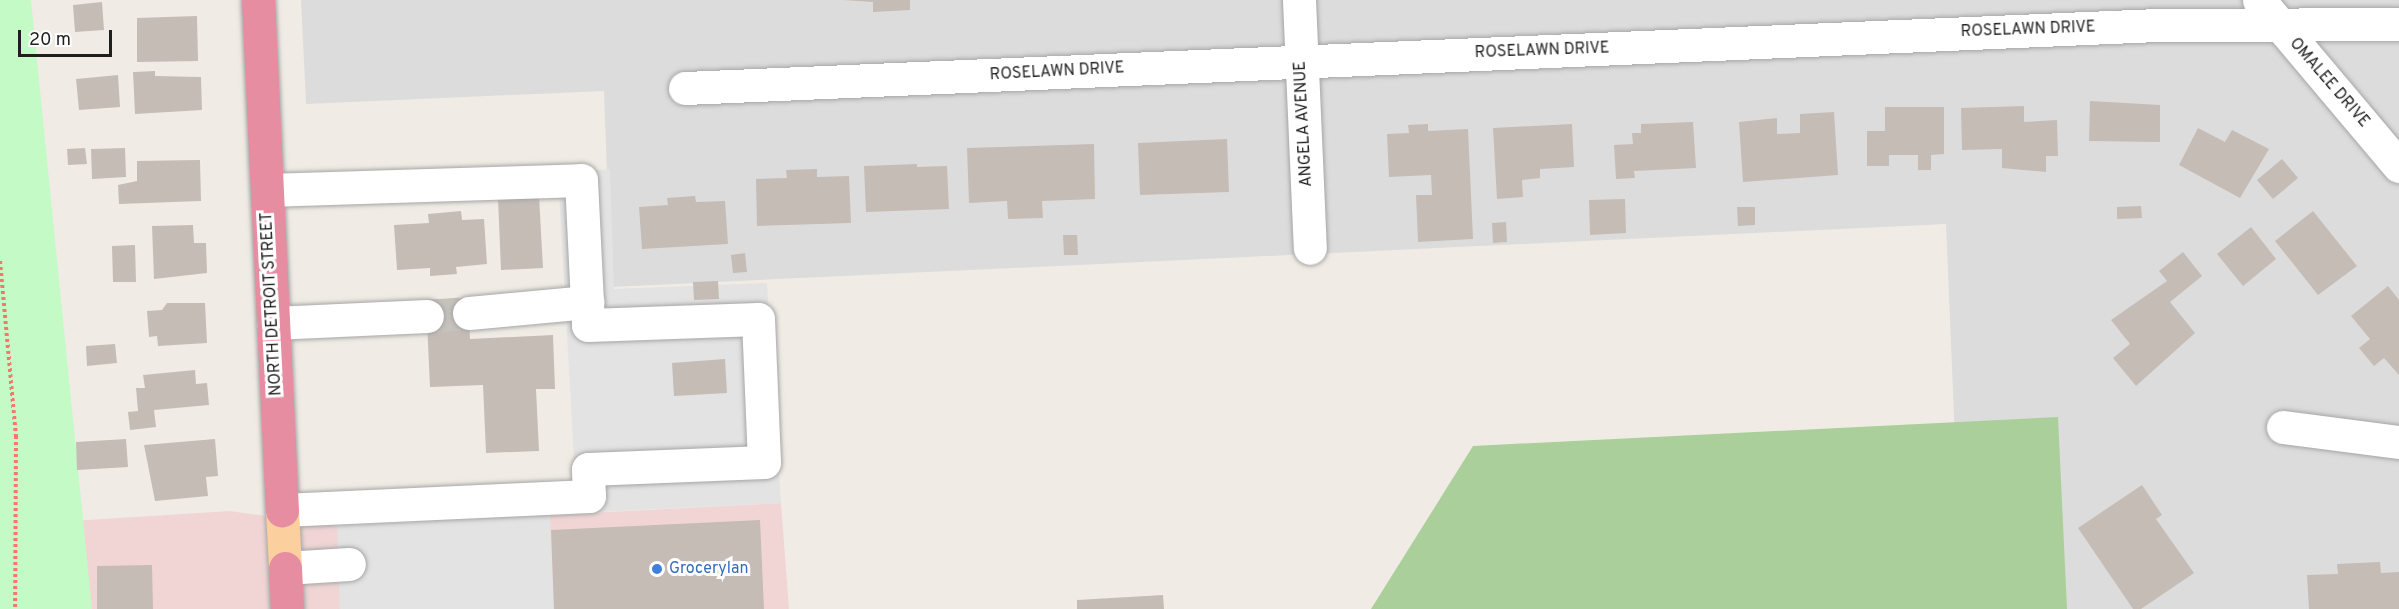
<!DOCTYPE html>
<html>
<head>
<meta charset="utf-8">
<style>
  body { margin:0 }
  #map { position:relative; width:2399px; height:609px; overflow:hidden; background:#f0ece5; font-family:Overpass,sans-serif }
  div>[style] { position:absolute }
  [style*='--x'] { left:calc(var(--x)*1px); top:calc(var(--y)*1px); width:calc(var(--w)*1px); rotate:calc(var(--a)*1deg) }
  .residential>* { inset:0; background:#dddcdc }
  .commercial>* { inset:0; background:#f1d5d5 }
  .forest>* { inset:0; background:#abcf9a }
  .park>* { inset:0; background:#c3fac5 }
  .parking>* { inset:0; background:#e3e3e3 }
  .building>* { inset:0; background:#c5bcb5 }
  .minor-tunnel>* { height:33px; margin-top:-16.5px; transform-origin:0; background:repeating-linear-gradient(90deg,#c6c3bd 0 33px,transparent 0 49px) }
  .path>* { height:4px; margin-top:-2px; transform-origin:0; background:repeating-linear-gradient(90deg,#fa766c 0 3px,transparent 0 6px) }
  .roads { filter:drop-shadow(0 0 2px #a6a6a6) drop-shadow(0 0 2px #a6a6a6) }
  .minor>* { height:33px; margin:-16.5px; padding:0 16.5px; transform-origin:16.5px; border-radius:16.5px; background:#fff }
  .major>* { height:33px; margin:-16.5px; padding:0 16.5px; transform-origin:16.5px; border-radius:16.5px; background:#fcd09e }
  .highway>* { height:33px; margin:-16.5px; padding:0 16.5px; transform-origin:16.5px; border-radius:16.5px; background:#e78da1 }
  .dots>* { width:16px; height:16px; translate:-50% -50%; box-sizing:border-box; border:3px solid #fff; border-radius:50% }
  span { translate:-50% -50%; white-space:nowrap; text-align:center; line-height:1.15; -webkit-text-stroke:6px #fff; paint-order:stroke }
  .street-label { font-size:16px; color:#1f1f1f }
  .shop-label { font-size:16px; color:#366cbe }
  .left { translate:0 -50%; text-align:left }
  .scale { position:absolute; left:18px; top:30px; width:94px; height:27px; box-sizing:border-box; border:3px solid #1f1f1f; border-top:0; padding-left:8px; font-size:18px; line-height:21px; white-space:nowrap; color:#1f1f1f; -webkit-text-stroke:4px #fff; paint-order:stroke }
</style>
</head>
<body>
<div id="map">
  <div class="residential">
    <i style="clip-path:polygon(301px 0,2399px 0,2399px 609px,1962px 609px,1946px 224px,611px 287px,604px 91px,306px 104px)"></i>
  </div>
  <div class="commercial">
    <i style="clip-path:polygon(781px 503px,789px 609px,59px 609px,55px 522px,230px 511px,337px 526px)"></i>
  </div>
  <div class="forest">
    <i style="clip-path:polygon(2058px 417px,2067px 609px,1371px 609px,1473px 446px)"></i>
  </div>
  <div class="park">
    <i style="clip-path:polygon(0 0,31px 0,92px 609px,0 609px)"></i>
  </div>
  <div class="parking">
    <i style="clip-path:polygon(610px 169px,614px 289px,767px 283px,781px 503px,577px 513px,558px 173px)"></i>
    <i style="clip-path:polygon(550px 515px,554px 609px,340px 609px,337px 526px)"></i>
  </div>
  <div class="building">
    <i style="clip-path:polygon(843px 0,910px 0,910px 10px,873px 12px,873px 2px)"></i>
    <i style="clip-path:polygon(102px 2px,104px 30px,75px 32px,73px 5px)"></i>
    <i style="clip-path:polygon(197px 16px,198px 61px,137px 62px,137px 18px)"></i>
    <i style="clip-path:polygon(155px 71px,155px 76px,201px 77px,202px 110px,135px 114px,133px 72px)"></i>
    <i style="clip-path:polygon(118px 75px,120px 107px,79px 110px,76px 79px)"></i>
    <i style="clip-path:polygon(2090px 101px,2160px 105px,2160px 142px,2089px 141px)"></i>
    <i style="clip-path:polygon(2024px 106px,2024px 122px,2057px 120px,2058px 156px,2046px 156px,2046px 172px,2002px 168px,2002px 149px,1962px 150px,1961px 108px)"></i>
    <i style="clip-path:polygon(1885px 107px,1944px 107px,1944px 154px,1931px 155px,1931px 170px,1918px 170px,1918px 155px,1889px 155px,1889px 166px,1867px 166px,1867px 131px,1885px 131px)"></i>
    <i style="clip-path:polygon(1834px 112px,1838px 175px,1743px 182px,1739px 122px,1777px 118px,1777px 134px,1800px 133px,1800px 114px)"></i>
    <i style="clip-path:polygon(1693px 122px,1696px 168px,1634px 171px,1635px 178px,1616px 179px,1614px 145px,1633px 144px,1632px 133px,1641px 133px,1641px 124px)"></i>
    <i style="clip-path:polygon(1428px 124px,1428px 131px,1468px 129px,1473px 239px,1418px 242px,1416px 195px,1432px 195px,1431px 175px,1389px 177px,1387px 134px,1409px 133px,1408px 125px)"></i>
    <i style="clip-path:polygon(1572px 124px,1574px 167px,1540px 169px,1540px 178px,1522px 180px,1523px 197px,1497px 199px,1493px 128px)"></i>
    <i style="clip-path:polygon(2198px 128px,2225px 142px,2232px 130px,2269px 149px,2240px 198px,2179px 165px)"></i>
    <i style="clip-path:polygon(1227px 139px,1229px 192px,1140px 195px,1138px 143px)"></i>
    <i style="clip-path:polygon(1094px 144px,1095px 199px,1042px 201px,1043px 218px,1008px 219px,1007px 201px,969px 203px,967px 148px)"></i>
    <i style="clip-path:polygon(85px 148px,87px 164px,68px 165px,67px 149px)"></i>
    <i style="clip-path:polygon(125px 148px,126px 177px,92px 179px,91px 149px)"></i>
    <i style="clip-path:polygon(2282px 159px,2298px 178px,2273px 199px,2257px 180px)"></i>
    <i style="clip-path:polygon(200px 160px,201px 201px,119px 204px,118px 185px,137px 181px,137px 161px)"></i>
    <i style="clip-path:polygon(917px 164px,917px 167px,947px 166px,949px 209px,866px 212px,864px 166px)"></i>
    <i style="clip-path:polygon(817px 169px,817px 177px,849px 176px,851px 223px,757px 226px,756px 179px,787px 178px,786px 170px)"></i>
    <i style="clip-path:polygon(539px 196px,543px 268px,501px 270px,498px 198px)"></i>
    <i style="clip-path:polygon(695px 196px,696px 202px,725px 201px,728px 244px,642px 249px,639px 207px,668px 205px,667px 198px)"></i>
    <i style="clip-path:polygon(1625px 199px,1626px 233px,1590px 235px,1589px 200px)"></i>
    <i style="clip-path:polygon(2141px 206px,2142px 218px,2117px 219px,2117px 207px)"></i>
    <i style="clip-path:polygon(1737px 207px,1755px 207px,1755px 225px,1738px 226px)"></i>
    <i style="clip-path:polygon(461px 211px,462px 220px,484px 219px,487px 264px,456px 267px,457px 274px,430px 276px,430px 268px,397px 270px,394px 225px,429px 223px,428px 214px)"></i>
    <i style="clip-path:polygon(2313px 211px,2357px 266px,2318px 295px,2275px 241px)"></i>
    <i style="clip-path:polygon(1506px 222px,1507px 242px,1493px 243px,1492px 223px)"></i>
    <i style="clip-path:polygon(193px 225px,194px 243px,206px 243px,207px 273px,154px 279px,152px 226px)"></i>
    <i style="clip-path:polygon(2251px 227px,2276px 259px,2243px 286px,2217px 254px)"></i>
    <i style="clip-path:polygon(1063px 235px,1077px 235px,1078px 255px,1064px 255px)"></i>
    <i style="clip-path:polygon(135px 245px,136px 282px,113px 282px,112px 246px)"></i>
    <i style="clip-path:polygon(2183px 252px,2202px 276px,2170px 302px,2195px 333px,2136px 386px,2113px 358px,2130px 344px,2111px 320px,2167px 281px,2159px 271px)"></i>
    <i style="clip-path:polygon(745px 253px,747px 272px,733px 273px,731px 255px)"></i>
    <i style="clip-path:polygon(718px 281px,719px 299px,694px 300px,693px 282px)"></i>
    <i style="clip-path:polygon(2388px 286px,2399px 300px,2399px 375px,2384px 358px,2374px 366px,2359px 348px,2370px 339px,2351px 316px)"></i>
    <i style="clip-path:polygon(468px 298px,470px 339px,553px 335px,555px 389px,536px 389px,539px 451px,486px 453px,483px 385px,430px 387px,426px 300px)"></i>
    <i style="clip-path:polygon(167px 303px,205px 303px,207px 343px,158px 346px,157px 336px,149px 337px,147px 311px,162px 310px)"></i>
    <i style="clip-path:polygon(115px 344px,117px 363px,87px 366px,86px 346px)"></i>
    <i style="clip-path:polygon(725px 359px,727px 393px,674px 396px,672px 363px)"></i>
    <i style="clip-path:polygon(195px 370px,196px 384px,207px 383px,209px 405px,154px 410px,156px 427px,130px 430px,128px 412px,138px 411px,136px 388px,145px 388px,143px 375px)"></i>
    <i style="clip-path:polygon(126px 439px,128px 467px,77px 470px,76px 442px)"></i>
    <i style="clip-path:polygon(215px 439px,218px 476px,206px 477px,208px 496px,155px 501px,144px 445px)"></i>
    <i style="clip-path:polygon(2142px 485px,2162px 515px,2156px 519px,2194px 573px,2141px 609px,2133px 609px,2078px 528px)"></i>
    <i style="clip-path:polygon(760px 520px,764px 609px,554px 609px,551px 530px)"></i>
    <i style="clip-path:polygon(2380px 562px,2381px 573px,2399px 572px,2399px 609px,2309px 609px,2307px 575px,2338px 574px,2337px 564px)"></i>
    <i style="clip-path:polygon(152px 565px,153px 609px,97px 609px,97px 566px)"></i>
    <i style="clip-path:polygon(1163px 595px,1164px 609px,1077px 609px,1077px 600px)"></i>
  </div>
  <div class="minor-tunnel">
    <i style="--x:427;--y:316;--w:42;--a:-4.1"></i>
  </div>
  <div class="path">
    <i style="--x:0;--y:261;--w:176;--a:84.8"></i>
    <i style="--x:16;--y:436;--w:173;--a:90.3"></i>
  </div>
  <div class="roads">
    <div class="minor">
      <i style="--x:1299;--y:0;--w:248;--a:87.5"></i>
      <i style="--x:2259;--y:0;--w:217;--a:49.9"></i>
      <i style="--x:685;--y:88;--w:1473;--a:-2.45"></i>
      <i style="--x:2157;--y:25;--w:242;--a:-0.2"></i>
      <i style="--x:267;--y:190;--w:314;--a:-1.8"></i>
      <i style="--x:581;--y:180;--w:145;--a:87.2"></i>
      <i style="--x:588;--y:325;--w:170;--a:-2"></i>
      <i style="--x:758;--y:319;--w:143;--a:87.6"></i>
      <i style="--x:764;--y:462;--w:176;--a:177.7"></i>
      <i style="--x:588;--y:469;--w:27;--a:88"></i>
      <i style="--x:589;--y:496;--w:307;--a:177.4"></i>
      <i style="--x:469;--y:313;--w:119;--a:-5.3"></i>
      <i style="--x:273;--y:323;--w:154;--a:-2.6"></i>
      <i style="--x:2283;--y:427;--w:117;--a:7.4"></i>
      <i style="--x:285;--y:568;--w:64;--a:-3.6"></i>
    </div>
    <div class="major">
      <i style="--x:282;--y:510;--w:58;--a:87"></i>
    </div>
    <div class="highway">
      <i style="--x:258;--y:0;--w:511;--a:87.31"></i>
      <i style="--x:285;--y:568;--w:41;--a:87.2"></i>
    </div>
  </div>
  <div class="dots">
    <i style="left:657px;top:569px;background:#3f7fe0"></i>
  </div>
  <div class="street-label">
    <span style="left:2028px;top:30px;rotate:-2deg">ROSELAWN DRIVE</span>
    <span style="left:1542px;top:51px;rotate:-2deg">ROSELAWN DRIVE</span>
    <span style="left:1057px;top:72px;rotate:-3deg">ROSELAWN DRIVE</span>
    <span style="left:2329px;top:83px;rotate:49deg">OMALEE DRIVE</span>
    <span style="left:1304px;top:124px;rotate:-93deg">ANGELA AVENUE</span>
    <span style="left:272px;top:304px;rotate:-93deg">NORTH DETROIT STREET</span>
  </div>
  <div class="shop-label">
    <span class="left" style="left:669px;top:569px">Grocerylan</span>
  </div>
  <div class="scale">20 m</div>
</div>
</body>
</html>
